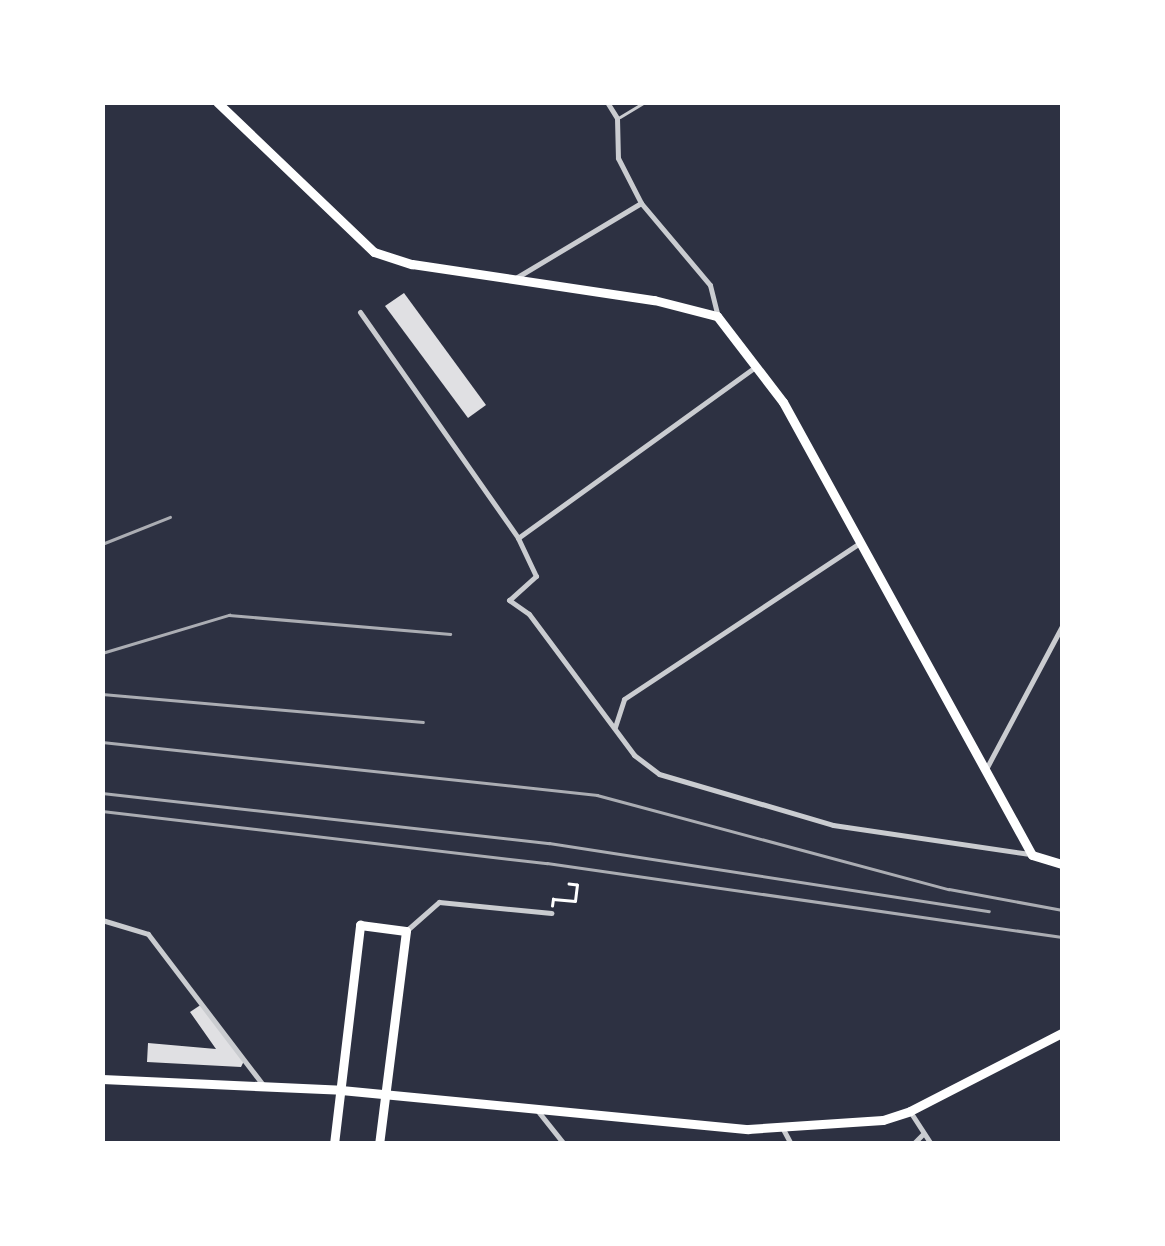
<!DOCTYPE html>
<html>
<head>
<meta charset="utf-8">
<style>
  body { margin:0 }
  #map { position:relative; width:1165px; height:1246px; overflow:hidden; background:#2d3142; font-family:"Golos Text",sans-serif }
  div>[style] { position:absolute }
  [style*='--x'] { left:calc(var(--x)*1px); top:calc(var(--y)*1px); width:calc(var(--w)*1px); rotate:calc(var(--a)*1deg) }
  .building>* { inset:0; background:#e0e0e3 }
  .path>* { height:2.5px; margin:-1.25px; padding:0 1.25px; transform-origin:1.25px; border-radius:1.25px; background:#fff }
  .service>* { height:2.5px; margin:-1.25px; padding:0 1.25px; transform-origin:1.25px; border-radius:1.25px; background:#caccd0 }
  .minor>* { height:5px; margin:-2.5px; padding:0 2.5px; transform-origin:2.5px; border-radius:2.5px; background:#caccd0 }
  .primary>* { height:9px; margin:-4.5px; padding:0 4.5px; transform-origin:4.5px; border-radius:4.5px; background:#fff }
  .trunk>* { height:9px; margin:-4.5px; padding:0 4.5px; transform-origin:4.5px; border-radius:4.5px; background:#fff }
  .rail>* { height:2.5px; margin:-1.25px; padding:0 1.25px; transform-origin:1.25px; border-radius:1.25px; background:#abadb3 }
  span { translate:-50% -50%; white-space:nowrap; text-align:center; line-height:1.15; -webkit-text-stroke:10px #fff; paint-order:stroke }
  .frame { position:absolute; inset:0; border:105px solid #fff; pointer-events:none }
</style>
</head>
<body>
<div id="map">
  <div class="building">
    <i style="clip-path:polygon(404px 293px,486px 405px,468px 418px,385px 306px)"></i>
    <i style="clip-path:polygon(202px 1004px,244px 1061px,241px 1067px,147px 1062px,148px 1043px,216px 1049px,190px 1012px)"></i>
  </div>
  <div class="path">
    <i style="--x:552;--y:906;--w:7;--a:-82"></i>
    <i style="--x:553;--y:899;--w:22;--a:5"></i>
    <i style="--x:575;--y:901;--w:16;--a:-83"></i>
    <i style="--x:577;--y:885;--w:8;--a:-173"></i>
  </div>
  <div class="service">
    <i style="--x:620;--y:117;--w:29;--a:-31"></i>
  </div>
  <div class="minor">
    <i style="--x:607;--y:102;--w:19;--a:58"></i>
    <i style="--x:617;--y:118;--w:40;--a:88.6"></i>
    <i style="--x:618;--y:158;--w:51;--a:62.9"></i>
    <i style="--x:641;--y:203;--w:107;--a:49.9"></i>
    <i style="--x:710;--y:285;--w:30;--a:76"></i>
    <i style="--x:514;--y:279;--w:148;--a:-30.9"></i>
    <i style="--x:360;--y:312;--w:276;--a:55"></i>
    <i style="--x:518;--y:538;--w:42;--a:64.7"></i>
    <i style="--x:536;--y:576;--w:36;--a:138"></i>
    <i style="--x:509;--y:600;--w:24;--a:35"></i>
    <i style="--x:529;--y:614;--w:176;--a:53.3"></i>
    <i style="--x:634;--y:755;--w:31;--a:37"></i>
    <i style="--x:659;--y:774;--w:181;--a:16.3"></i>
    <i style="--x:833;--y:825;--w:199;--a:8.4"></i>
    <i style="--x:518;--y:538;--w:292;--a:-35.8"></i>
    <i style="--x:615;--y:727;--w:29;--a:-72"></i>
    <i style="--x:624;--y:699;--w:281;--a:-33.5"></i>
    <i style="--x:986;--y:769;--w:162;--a:-62"></i>
    <i style="--x:102;--y:920;--w:48;--a:16.9"></i>
    <i style="--x:148;--y:934;--w:190;--a:52.7"></i>
    <i style="--x:406;--y:931;--w:44;--a:-41.3"></i>
    <i style="--x:439;--y:902;--w:113;--a:5.6"></i>
    <i style="--x:537;--y:1110;--w:43;--a:51.5"></i>
    <i style="--x:911;--y:1113;--w:37;--a:57"></i>
    <i style="--x:783;--y:1129;--w:17;--a:62"></i>
    <i style="--x:913;--y:1144;--w:14;--a:-45"></i>
  </div>
  <div class="primary">
    <i style="--x:217;--y:102;--w:217;--a:43.7"></i>
    <i style="--x:374;--y:252;--w:40;--a:18"></i>
    <i style="--x:412;--y:264;--w:245;--a:8.5"></i>
    <i style="--x:654;--y:300;--w:65;--a:14.3"></i>
    <i style="--x:717;--y:316;--w:108;--a:52.5"></i>
    <i style="--x:783;--y:402;--w:517;--a:61.2"></i>
    <i style="--x:1032;--y:855;--w:31;--a:17"></i>
    <i style="--x:334;--y:1144;--w:221;--a:-83.2"></i>
    <i style="--x:360;--y:925;--w:46;--a:7.4"></i>
    <i style="--x:406;--y:931;--w:215;--a:97.2"></i>
  </div>
  <div class="trunk">
    <i style="--x:102;--y:1079;--w:239;--a:2.6"></i>
    <i style="--x:341;--y:1090;--w:409;--a:5.5"></i>
    <i style="--x:748;--y:1129;--w:135;--a:-3.8"></i>
    <i style="--x:883;--y:1120;--w:28;--a:-18"></i>
    <i style="--x:910;--y:1111;--w:171;--a:-27.2"></i>
  </div>
  <div class="rail">
    <i style="--x:102;--y:544;--w:73;--a:-21.7"></i>
    <i style="--x:102;--y:653;--w:133;--a:-16.7"></i>
    <i style="--x:229;--y:615;--w:222;--a:4.9"></i>
    <i style="--x:102;--y:694;--w:322;--a:5"></i>
    <i style="--x:102;--y:742;--w:498;--a:6.1"></i>
    <i style="--x:597;--y:795;--w:364;--a:15"></i>
    <i style="--x:949;--y:889;--w:115;--a:10.5"></i>
    <i style="--x:102;--y:793;--w:450;--a:6.4"></i>
    <i style="--x:549;--y:843;--w:445;--a:8.8"></i>
    <i style="--x:102;--y:811;--w:448;--a:6.7"></i>
    <i style="--x:547;--y:863;--w:520;--a:8.18"></i>
  </div>
  <div class="frame"></div>
</div>
</body>
</html>
